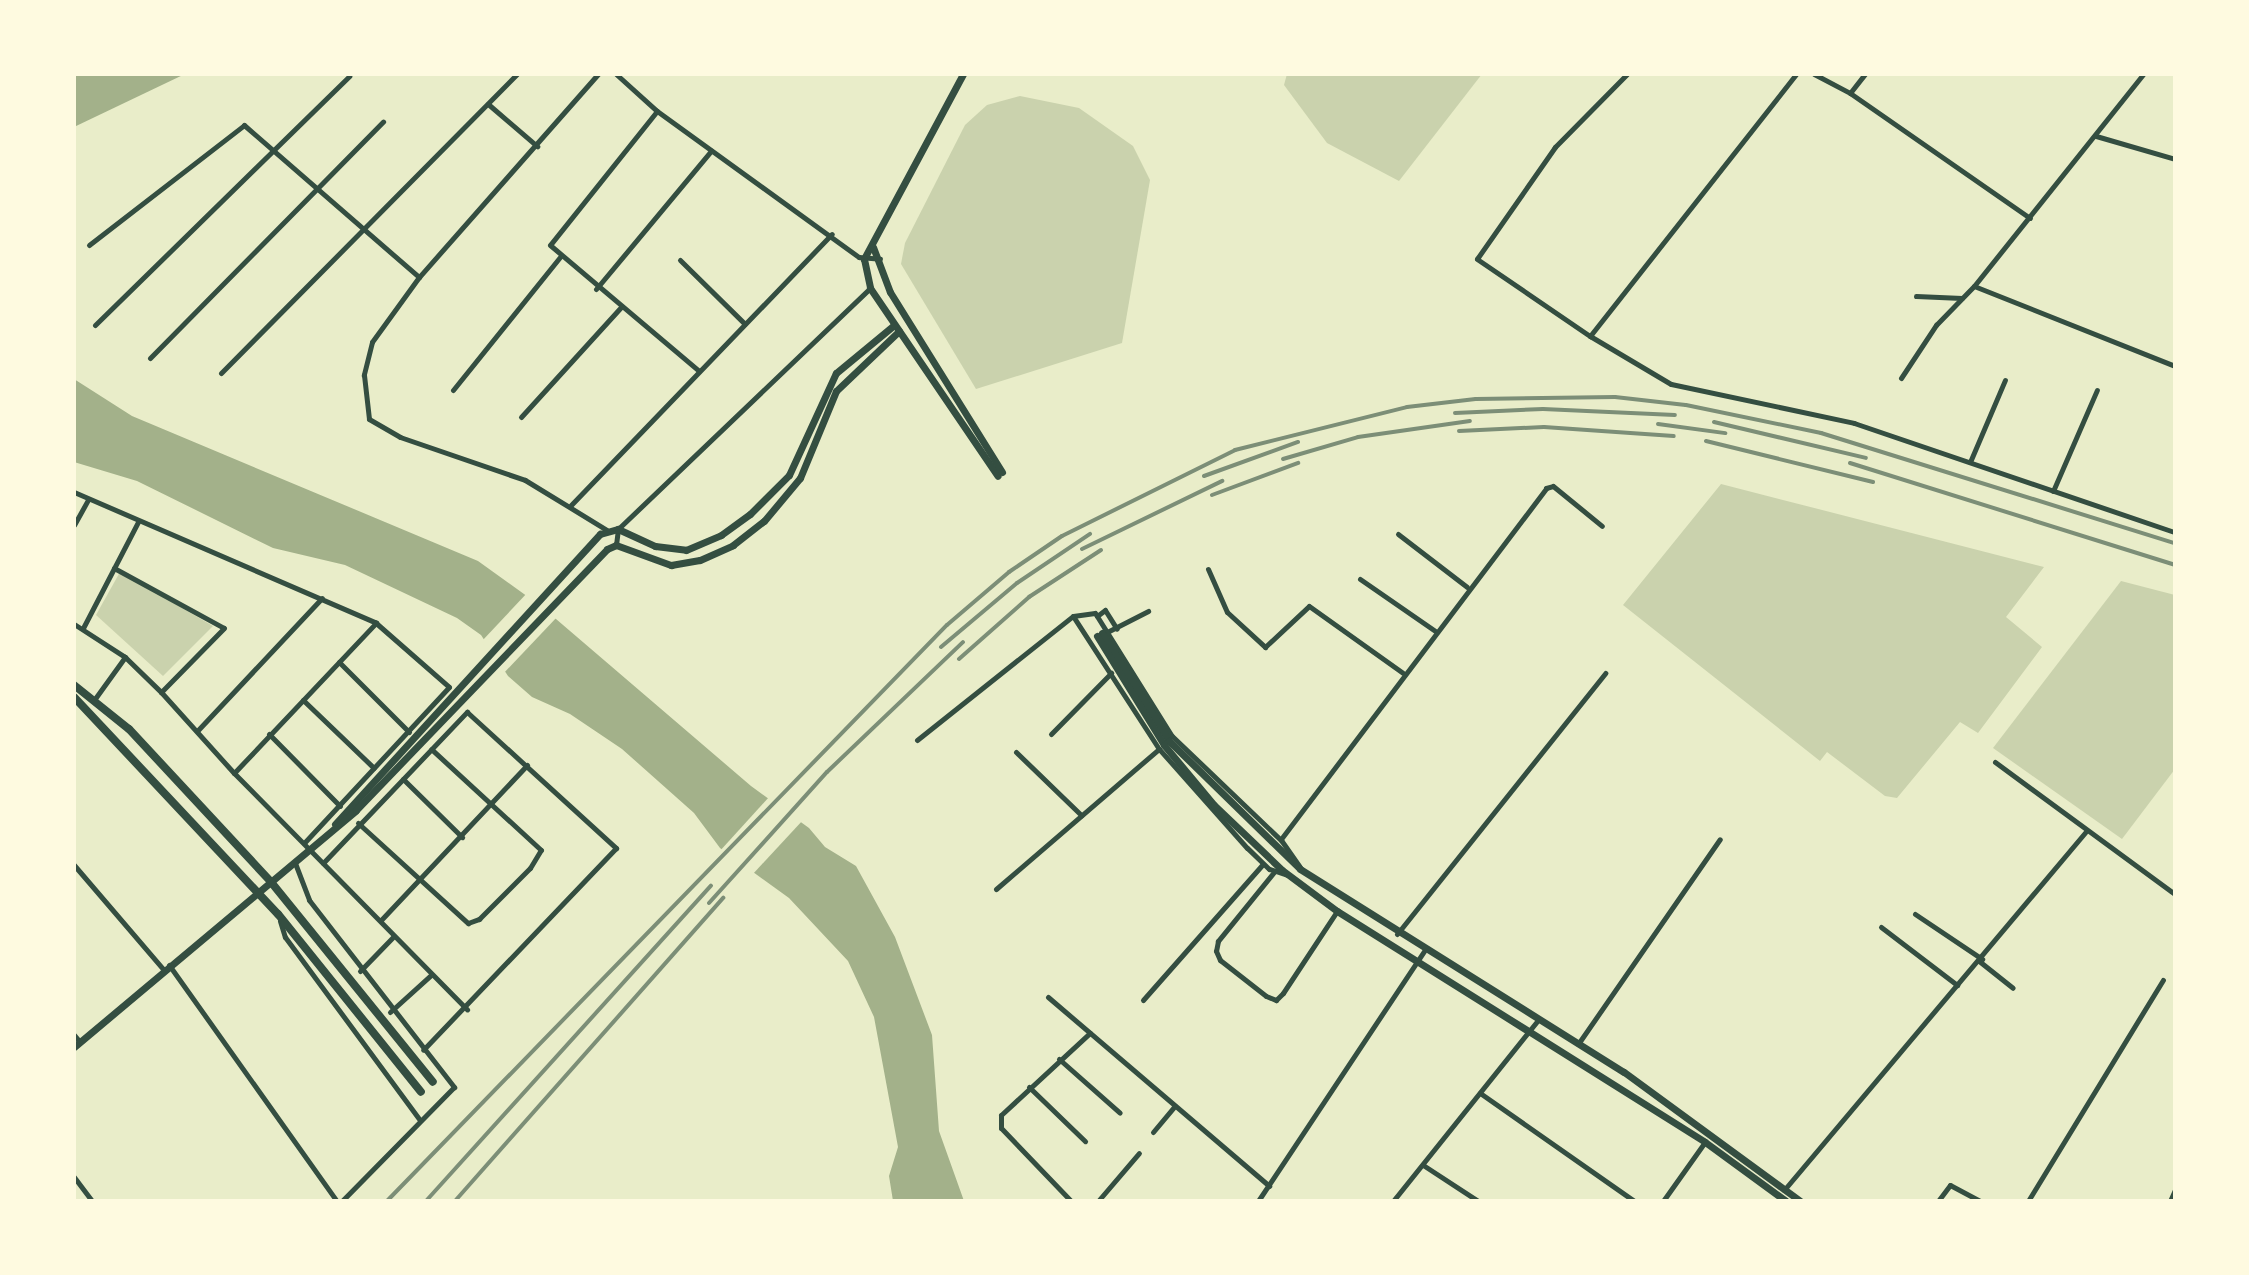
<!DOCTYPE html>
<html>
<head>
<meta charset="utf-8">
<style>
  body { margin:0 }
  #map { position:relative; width:2249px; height:1275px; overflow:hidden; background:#e9edc9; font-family:Poppins,sans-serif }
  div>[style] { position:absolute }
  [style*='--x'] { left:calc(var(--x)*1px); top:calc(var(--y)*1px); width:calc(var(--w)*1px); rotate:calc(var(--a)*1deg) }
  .green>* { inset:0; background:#cad2ad }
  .water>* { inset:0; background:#a3b18a }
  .pier>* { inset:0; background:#e9edc9 }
  .minor>* { height:5px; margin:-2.5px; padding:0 2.5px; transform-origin:2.5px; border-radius:2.5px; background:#344e41 }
  .tertiary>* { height:7px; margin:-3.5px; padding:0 3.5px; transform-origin:3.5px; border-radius:3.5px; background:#344e41 }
  .secondary>* { height:8px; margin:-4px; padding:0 4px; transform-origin:4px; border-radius:4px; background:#344e41 }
  .rail>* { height:4px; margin:-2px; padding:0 2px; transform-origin:2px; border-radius:2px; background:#7c8e77 }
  span { translate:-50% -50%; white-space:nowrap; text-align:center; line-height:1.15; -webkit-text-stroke:6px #fefae0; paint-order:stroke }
  .frame { position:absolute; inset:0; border:76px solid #fefae0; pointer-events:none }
</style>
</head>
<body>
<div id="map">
  <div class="green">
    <i style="clip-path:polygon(1287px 74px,1482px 74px,1399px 181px,1327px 143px,1284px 85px)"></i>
    <i style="clip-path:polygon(1020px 96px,1079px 108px,1133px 146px,1150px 180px,1122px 343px,976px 389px,901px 264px,905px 243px,965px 125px,987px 105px)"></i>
    <i style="clip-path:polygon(1721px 484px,2044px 567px,2006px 617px,2042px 647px,1978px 733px,1960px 722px,1897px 798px,1885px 796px,1827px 752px,1820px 761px,1623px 605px)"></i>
    <i style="clip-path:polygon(120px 572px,213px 626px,163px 676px,96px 615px)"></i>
    <i style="clip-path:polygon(2121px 581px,2175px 595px,2175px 769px,2122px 839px,1993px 748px)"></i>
  </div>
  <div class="water">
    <i style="clip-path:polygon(74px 74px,185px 74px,74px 127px)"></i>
    <i style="clip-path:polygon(74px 379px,132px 416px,478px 561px,542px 607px,751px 786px,809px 828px,825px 847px,856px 866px,895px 937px,932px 1035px,939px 1131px,964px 1201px,893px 1201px,889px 1176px,898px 1147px,874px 1017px,848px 961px,789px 898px,720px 848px,694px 813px,622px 749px,570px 714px,532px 697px,508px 676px,481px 635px,457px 618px,345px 565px,273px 548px,137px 481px,74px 462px)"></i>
  </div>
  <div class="pier">
    <i style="clip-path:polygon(528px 592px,558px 616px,502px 675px,482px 641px)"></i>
    <i style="clip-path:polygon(770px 796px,803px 820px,752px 875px,719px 852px)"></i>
  </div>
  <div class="minor">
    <i style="--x:598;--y:74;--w:271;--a:131.4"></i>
    <i style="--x:419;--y:277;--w:80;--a:125.9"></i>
    <i style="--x:372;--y:342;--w:34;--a:104"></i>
    <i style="--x:364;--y:375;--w:44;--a:83.5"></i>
    <i style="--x:369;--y:419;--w:36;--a:30"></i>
    <i style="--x:400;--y:437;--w:132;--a:19"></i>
    <i style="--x:525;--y:480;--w:96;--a:31.4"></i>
    <i style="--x:616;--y:74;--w:55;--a:42.1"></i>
    <i style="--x:657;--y:111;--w:249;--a:35.9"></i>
    <i style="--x:859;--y:257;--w:21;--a:5"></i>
    <i style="--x:1627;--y:74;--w:103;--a:134.6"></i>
    <i style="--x:1555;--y:147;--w:136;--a:124.9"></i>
    <i style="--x:1477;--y:259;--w:137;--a:34.3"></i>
    <i style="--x:1590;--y:336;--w:94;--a:30.7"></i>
    <i style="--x:1671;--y:384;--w:187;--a:12"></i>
    <i style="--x:1854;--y:423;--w:339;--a:18.8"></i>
    <i style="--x:1814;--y:74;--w:41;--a:27.8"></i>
    <i style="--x:1850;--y:93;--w:24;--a:-52"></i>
    <i style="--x:1850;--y:93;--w:219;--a:34.8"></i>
    <i style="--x:488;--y:104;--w:65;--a:40.6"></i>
    <i style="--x:657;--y:111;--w:171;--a:128.6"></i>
    <i style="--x:550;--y:245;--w:195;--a:40.2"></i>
    <i style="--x:2096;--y:136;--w:82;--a:16.2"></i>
    <i style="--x:89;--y:245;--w:196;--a:-37.7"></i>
    <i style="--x:244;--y:125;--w:232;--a:41"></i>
    <i style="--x:680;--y:260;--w:91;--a:44.6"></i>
    <i style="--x:1974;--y:286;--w:216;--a:21.7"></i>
    <i style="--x:596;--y:289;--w:180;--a:-50.2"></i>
    <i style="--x:1916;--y:296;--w:46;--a:2.5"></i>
    <i style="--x:95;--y:325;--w:356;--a:-44.4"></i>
    <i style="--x:1590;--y:336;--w:333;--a:-51.8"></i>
    <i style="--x:150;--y:358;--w:332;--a:-45.4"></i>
    <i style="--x:221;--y:373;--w:421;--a:-45.3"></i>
    <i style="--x:1901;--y:378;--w:64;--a:-56.6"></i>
    <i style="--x:1936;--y:325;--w:54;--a:-45.7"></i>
    <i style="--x:1974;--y:286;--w:271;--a:-51.4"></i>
    <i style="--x:453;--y:390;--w:171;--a:-51.2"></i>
    <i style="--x:521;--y:417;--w:149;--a:-47.7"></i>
    <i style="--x:1970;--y:462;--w:89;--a:-66.9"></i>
    <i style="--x:2053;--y:491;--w:110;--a:-66.5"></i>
    <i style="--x:74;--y:492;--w:329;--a:23.4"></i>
    <i style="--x:376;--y:623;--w:97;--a:41.2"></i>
    <i style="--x:449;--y:687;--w:213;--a:132.9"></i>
    <i style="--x:571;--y:505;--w:376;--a:-46.1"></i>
    <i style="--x:74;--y:525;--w:29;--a:-61"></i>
    <i style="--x:1398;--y:534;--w:87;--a:37.5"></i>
    <i style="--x:616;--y:545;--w:16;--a:-83"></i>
    <i style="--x:618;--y:529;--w:349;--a:-43.7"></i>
    <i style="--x:114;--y:568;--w:125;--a:28.6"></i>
    <i style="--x:224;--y:628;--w:90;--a:134.5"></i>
    <i style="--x:1208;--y:569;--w:47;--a:66.2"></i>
    <i style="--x:1227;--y:612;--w:52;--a:42.6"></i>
    <i style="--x:1265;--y:647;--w:60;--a:-43"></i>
    <i style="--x:1309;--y:606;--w:115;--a:35.5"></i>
    <i style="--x:1360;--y:579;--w:91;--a:34.7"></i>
    <i style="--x:1097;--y:616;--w:10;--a:-37"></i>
    <i style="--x:1105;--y:610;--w:22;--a:58"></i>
    <i style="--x:74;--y:624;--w:61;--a:32.9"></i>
    <i style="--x:125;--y:657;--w:50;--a:44.2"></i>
    <i style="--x:161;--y:692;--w:109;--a:48"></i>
    <i style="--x:234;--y:773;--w:332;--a:45.4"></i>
    <i style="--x:83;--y:628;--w:119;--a:-62.6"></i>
    <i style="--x:1109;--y:631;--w:44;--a:-27.1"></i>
    <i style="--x:339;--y:662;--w:99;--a:45"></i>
    <i style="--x:94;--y:700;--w:53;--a:-54.2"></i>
    <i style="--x:303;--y:700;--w:98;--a:43.8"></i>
    <i style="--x:198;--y:730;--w:181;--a:-46.8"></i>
    <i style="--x:269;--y:734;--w:101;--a:45.4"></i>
    <i style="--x:1051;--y:734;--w:86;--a:-45.5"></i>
    <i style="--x:917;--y:740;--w:199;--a:-38.5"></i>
    <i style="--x:1016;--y:752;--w:91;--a:44.1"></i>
    <i style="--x:1995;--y:762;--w:223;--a:36.3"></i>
    <i style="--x:234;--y:773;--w:207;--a:-46.6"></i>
    <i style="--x:403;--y:779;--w:83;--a:44.5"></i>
    <i style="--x:358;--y:823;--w:149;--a:42.3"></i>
    <i style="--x:468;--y:923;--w:12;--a:-20"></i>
    <i style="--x:479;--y:919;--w:72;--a:-45"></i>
    <i style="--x:530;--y:868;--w:21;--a:-59"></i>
    <i style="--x:541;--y:850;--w:149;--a:-137.4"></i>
    <i style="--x:1281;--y:839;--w:440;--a:-52.9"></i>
    <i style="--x:1546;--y:488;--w:7;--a:-16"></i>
    <i style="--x:1553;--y:486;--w:63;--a:39.2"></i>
    <i style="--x:295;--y:863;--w:40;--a:69"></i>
    <i style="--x:309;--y:900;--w:237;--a:52.2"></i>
    <i style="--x:454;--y:1087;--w:160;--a:134.5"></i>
    <i style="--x:323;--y:863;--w:209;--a:-46.4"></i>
    <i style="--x:467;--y:712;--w:202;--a:42.4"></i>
    <i style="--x:616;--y:848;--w:279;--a:133.7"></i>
    <i style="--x:74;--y:865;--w:137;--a:49.4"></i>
    <i style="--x:1274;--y:872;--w:89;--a:129.1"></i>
    <i style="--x:1218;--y:941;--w:10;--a:101"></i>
    <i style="--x:1216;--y:951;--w:10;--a:66"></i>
    <i style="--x:1220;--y:960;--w:58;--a:38"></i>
    <i style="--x:1266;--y:996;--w:11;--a:22"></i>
    <i style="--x:1276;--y:1000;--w:10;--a:-45"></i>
    <i style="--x:1283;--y:993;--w:98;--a:-56.6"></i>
    <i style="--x:1288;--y:875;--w:20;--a:-162"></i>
    <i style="--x:1269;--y:869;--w:30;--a:-136"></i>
    <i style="--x:1247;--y:848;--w:132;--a:-131.6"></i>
    <i style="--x:1159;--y:749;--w:158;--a:-122.9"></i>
    <i style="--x:1073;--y:616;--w:22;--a:-8"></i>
    <i style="--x:1095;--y:613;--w:145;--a:58"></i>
    <i style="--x:1172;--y:736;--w:151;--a:43.7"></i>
    <i style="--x:1281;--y:840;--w:32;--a:55"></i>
    <i style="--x:996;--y:889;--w:215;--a:-40.7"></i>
    <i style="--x:1915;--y:914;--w:81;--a:33.9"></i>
    <i style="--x:381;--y:920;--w:213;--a:-46.7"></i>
    <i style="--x:280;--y:921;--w:17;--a:73"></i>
    <i style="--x:285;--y:937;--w:226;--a:53.6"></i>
    <i style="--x:1881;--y:927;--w:96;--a:37.3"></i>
    <i style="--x:1397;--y:934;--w:334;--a:-51.4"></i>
    <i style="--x:1979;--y:961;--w:43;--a:38.5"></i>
    <i style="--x:169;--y:965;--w:290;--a:54.6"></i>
    <i style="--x:360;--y:971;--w:47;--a:-45.9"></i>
    <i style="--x:1048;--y:997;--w:291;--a:40.5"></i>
    <i style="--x:1143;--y:1000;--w:181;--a:-48.6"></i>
    <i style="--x:390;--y:1012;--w:55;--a:-42.1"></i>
    <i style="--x:74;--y:1035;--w:9;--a:49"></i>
    <i style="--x:1578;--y:1044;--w:249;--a:-55.3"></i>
    <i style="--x:1059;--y:1059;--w:81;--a:41.5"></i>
    <i style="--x:1029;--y:1087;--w:78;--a:44"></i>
    <i style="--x:1480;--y:1093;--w:188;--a:35"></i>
    <i style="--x:1153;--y:1132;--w:34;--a:-50"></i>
    <i style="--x:1423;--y:1165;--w:66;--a:33.2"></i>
    <i style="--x:74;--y:1177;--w:30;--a:53"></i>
    <i style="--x:1784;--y:1190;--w:469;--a:-49.9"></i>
    <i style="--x:1071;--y:1201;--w:101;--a:-133.8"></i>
    <i style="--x:1001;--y:1128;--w:13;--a:-90"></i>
    <i style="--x:1001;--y:1115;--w:121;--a:-42.7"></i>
    <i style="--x:1098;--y:1201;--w:63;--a:-49.5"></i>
    <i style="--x:1258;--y:1201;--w:300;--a:-56.4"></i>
    <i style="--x:1393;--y:1201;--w:231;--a:-51.3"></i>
    <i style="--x:1663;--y:1201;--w:72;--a:-54.6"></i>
    <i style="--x:1938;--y:1201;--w:20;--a:-53"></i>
    <i style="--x:1950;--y:1185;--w:34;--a:28"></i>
    <i style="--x:2028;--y:1201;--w:259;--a:-58.6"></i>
    <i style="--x:2170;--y:1201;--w:12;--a:-66"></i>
  </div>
  <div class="tertiary">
    <i style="--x:963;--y:74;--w:210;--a:118.2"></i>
    <i style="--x:864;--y:259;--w:30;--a:78"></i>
    <i style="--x:870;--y:288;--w:227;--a:55.8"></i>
    <i style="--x:873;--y:247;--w:48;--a:69.3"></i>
    <i style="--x:890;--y:292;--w:212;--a:58.1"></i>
    <i style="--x:1102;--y:633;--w:127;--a:58.2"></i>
    <i style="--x:1169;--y:741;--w:183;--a:44.3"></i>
    <i style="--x:1300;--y:869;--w:382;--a:32.1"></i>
    <i style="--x:1624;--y:1072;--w:218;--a:36.2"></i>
    <i style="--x:1097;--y:636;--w:128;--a:58.4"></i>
    <i style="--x:1164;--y:745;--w:78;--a:50.2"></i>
    <i style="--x:1214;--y:805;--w:94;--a:43.7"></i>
    <i style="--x:1282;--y:870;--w:69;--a:36.7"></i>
    <i style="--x:1337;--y:911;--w:434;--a:32.1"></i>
    <i style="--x:1705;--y:1142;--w:100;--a:36.1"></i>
    <i style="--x:335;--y:824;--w:393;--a:-47.6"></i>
    <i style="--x:600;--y:534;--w:19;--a:-16"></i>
    <i style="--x:618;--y:529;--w:41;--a:24.7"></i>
    <i style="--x:655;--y:546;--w:31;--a:7"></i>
    <i style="--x:686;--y:550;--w:38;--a:-23"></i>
    <i style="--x:721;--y:535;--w:36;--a:-36"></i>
    <i style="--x:750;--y:514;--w:55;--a:-45"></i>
    <i style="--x:789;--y:475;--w:112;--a:-65.3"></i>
    <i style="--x:836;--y:373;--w:75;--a:-39.6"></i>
    <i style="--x:74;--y:1047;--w:368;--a:-40"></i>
    <i style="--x:356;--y:810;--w:362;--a:-46.1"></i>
    <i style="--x:607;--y:549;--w:10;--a:-24"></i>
    <i style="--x:616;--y:545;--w:59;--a:20"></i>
    <i style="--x:671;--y:565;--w:29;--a:-10"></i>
    <i style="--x:700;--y:560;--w:36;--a:-24"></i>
    <i style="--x:733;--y:545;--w:39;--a:-38"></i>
    <i style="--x:764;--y:521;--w:56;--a:-50.1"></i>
    <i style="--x:800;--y:478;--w:94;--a:-67.5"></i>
    <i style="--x:836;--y:391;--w:87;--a:-43.6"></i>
  </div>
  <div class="secondary">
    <i style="--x:74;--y:685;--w:70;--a:38.7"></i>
    <i style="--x:129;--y:729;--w:209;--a:47.1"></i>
    <i style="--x:271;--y:882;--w:257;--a:51"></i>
    <i style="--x:74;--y:697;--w:298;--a:46.8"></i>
    <i style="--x:278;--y:914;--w:228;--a:51.2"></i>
  </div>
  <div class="rail">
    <i style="--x:1455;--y:413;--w:88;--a:-2.6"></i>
    <i style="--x:1543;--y:409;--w:132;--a:2.6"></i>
    <i style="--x:1714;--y:422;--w:156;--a:13.3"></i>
    <i style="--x:1658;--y:424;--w:68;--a:7.7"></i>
    <i style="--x:1459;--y:431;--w:85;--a:-2.7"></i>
    <i style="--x:1544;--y:427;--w:130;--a:4"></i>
    <i style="--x:1706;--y:441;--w:172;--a:13.8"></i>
    <i style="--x:1283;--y:459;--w:78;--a:-16.3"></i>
    <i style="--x:1358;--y:437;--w:113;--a:-8.1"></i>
    <i style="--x:1850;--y:463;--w:341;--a:17.4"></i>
    <i style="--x:1204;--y:476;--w:100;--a:-19.9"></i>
    <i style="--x:1212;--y:495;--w:92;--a:-20.4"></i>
    <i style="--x:1082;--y:549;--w:156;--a:-25.9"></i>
    <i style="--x:941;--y:647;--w:99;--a:-40.1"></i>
    <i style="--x:1017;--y:583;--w:88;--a:-33.9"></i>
    <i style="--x:959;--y:659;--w:94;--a:-41.5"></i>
    <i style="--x:1029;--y:597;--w:86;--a:-33.1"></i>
    <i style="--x:709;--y:903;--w:176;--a:-48"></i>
    <i style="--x:827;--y:772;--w:188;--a:-43.7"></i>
    <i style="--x:387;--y:1201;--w:803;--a:-45.81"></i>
    <i style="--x:947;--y:625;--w:82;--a:-40.5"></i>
    <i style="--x:1009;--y:572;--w:64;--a:-34.2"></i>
    <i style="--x:1062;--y:536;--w:193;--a:-26.4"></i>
    <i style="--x:1235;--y:450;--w:177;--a:-14"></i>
    <i style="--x:1407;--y:407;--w:69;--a:-6.6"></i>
    <i style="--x:1476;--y:399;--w:139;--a:-0.8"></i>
    <i style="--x:1615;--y:397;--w:71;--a:6.4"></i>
    <i style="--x:1686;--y:405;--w:138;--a:11.7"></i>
    <i style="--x:1821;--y:433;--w:371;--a:17.3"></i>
    <i style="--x:426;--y:1201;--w:425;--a:-47.9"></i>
    <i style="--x:455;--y:1201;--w:405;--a:-48.5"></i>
  </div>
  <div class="frame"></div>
</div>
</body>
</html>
